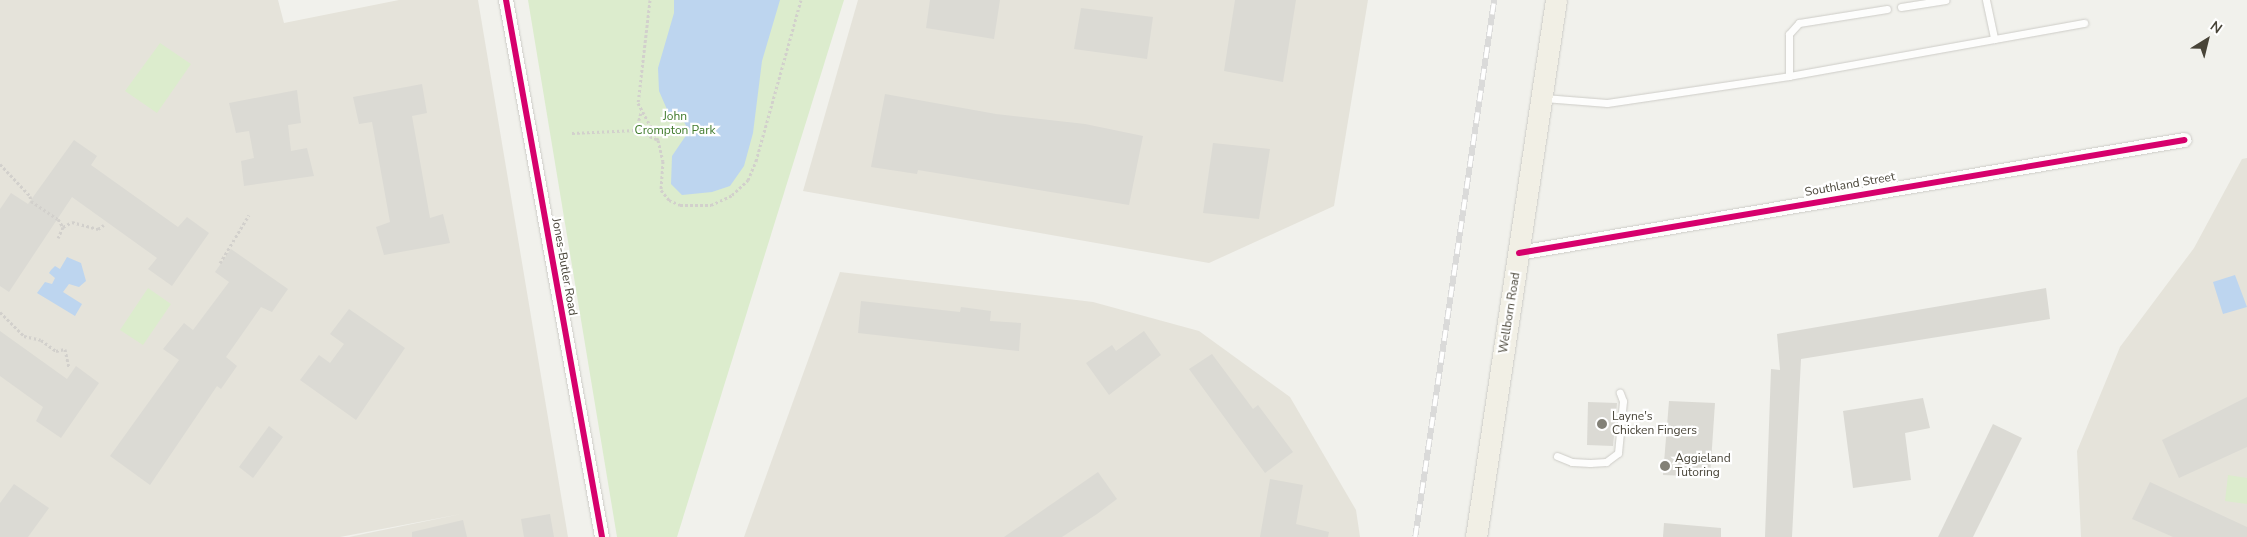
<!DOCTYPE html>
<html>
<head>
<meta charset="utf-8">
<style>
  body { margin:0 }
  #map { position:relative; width:2247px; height:537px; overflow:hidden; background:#f1f1ec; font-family:"Nunito Sans",sans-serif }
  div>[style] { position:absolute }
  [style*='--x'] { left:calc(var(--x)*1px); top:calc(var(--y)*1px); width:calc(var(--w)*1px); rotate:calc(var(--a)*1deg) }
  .residential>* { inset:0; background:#e5e3da }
  .green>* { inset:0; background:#dceccd }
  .water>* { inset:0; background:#bdd5ef }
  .building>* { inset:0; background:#dbdad4 }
  .path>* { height:3px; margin-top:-1.5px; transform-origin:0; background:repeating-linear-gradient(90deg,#d2d0cc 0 2.5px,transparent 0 5px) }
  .roads { filter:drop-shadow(0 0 1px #cdccc7) drop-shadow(0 0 1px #cdccc7) }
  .service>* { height:7px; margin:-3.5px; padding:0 3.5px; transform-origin:3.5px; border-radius:3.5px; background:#fdfdfc }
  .minor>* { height:14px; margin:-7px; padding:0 7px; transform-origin:7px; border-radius:7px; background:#fdfdfc }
  .primary>* { height:21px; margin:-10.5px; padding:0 10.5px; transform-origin:10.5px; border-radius:10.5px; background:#f1efe5 }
  .rail>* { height:5.5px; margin-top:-2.75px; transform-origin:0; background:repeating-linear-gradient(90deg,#fff 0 11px,#dadad9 0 22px); box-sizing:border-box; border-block:1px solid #dadad9 }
  .cycleway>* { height:6px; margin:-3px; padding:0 3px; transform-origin:3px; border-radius:3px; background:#d6006c }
  .dots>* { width:14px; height:14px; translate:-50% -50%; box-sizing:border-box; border:2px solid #fff; border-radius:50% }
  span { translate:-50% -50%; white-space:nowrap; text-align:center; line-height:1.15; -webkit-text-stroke:4.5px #fff; paint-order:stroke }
  .park-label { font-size:12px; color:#3f7a2b }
  .street-label { font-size:12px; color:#484438 }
  .poi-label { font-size:12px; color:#484438 }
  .left { translate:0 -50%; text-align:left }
  .north { position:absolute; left:2182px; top:15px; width:50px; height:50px; -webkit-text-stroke:4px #fff; paint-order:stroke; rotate:36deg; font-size:14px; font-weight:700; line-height:20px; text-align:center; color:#484438 }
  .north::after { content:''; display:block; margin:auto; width:18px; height:22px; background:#484438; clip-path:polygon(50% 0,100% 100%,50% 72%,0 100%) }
</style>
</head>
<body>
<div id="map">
  <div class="residential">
    <i style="clip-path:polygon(0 0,278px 0,284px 23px,399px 0,478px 0,568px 537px,349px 537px,461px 514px,340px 537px,0 537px)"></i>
    <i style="clip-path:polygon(858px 0,1368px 0,1334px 206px,1209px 263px,803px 191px)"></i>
    <i style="clip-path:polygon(2247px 158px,2247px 537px,2081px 537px,2077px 451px,2120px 347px,2194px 248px,2242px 159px)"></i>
    <i style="clip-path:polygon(840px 272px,1093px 302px,1199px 331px,1290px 397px,1356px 510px,1360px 537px,744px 537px)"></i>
  </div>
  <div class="green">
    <i style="clip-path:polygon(528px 0,844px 0,677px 537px,617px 537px)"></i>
    <i style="clip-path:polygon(160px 43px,191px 64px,157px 113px,125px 91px)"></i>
    <i style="clip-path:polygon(148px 288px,171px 304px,143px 345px,120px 330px)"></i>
    <i style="clip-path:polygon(2228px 475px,2247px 478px,2247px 504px,2225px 501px)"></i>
  </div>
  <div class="water">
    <i style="clip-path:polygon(674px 0,780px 0,762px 61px,753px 133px,744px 166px,730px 186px,712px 192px,682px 195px,671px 184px,672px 156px,689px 131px,684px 122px,672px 121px,659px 91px,658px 68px,674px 13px)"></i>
    <i style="clip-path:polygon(67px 257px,81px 263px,86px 281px,79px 287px,69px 284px,63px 292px,82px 304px,75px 316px,37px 293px,45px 282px,52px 284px,55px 278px,49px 273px,51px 270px,55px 266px,60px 269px)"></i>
    <i style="clip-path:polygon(2235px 275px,2247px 307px,2223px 314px,2213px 282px)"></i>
  </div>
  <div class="building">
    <i style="clip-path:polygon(930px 0,1000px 0,994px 39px,926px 28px)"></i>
    <i style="clip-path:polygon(1235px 0,1296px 0,1283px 82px,1224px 71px)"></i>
    <i style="clip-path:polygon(1081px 8px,1153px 17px,1147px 59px,1074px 49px)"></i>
    <i style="clip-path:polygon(422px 84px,427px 113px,412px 116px,430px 218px,443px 214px,450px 243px,384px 255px,376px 227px,390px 222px,372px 122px,359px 124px,353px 97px)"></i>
    <i style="clip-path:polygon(297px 90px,301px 123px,288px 125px,291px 151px,307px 148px,314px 176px,244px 186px,241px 161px,254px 158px,249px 131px,236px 133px,229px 103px)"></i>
    <i style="clip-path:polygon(885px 94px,996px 114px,1085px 124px,1143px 136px,1129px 205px,918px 170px,917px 174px,871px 167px)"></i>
    <i style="clip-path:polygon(74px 140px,97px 156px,91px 165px,178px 227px,187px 217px,209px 233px,172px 286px,148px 269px,157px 258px,72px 197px,9px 292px,0 286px,0 209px,11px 193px,28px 204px)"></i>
    <i style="clip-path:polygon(1213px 143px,1270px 149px,1259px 219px,1203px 213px)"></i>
    <i style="clip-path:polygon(231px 249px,288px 289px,272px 312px,261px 307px,226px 357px,237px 366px,221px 389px,217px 386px,150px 485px,110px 456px,179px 360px,163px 349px,184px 323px,193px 330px,229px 282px,215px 272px)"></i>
    <i style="clip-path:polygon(2046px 288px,2050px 319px,1801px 359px,1792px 537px,1765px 537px,1771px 369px,1780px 370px,1777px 334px)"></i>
    <i style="clip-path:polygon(861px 301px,960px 312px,961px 307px,991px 311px,990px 321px,1021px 323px,1019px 351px,858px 333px)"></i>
    <i style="clip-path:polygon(349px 309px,405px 348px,356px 420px,300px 380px,319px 355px,330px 363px,344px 344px,330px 334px)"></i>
    <i style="clip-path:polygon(0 331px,67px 379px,76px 366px,99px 383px,61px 438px,36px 421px,43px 407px,0 376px)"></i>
    <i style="clip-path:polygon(1144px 331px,1161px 355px,1109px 395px,1086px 363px,1112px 345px,1116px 351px)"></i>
    <i style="clip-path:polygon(1212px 354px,1253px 409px,1258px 405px,1293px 452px,1265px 473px,1189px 369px)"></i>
    <i style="clip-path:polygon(2247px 397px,2247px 447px,2179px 478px,2162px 440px)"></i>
    <i style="clip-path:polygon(1923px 398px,1930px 428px,1905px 433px,1911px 480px,1853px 488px,1843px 411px)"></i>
    <i style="clip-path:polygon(1669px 401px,1715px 403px,1710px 477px,1663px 475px)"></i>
    <i style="clip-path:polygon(1588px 402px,1617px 403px,1613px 446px,1587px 445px)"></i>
    <i style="clip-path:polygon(1993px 424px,2022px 438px,1973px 537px,1938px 537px)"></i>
    <i style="clip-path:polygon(269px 426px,283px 437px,253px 478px,239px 467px)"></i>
    <i style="clip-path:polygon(1098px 472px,1117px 499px,1097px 514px,1062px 537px,1004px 537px)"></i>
    <i style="clip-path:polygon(1270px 479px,1303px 485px,1296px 524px,1329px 532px,1328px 537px,1260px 537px)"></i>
    <i style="clip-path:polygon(2150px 482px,2247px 527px,2247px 537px,2173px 537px,2132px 519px)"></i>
    <i style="clip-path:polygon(14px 484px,49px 508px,28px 537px,0 537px,0 503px)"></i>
    <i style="clip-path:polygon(550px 514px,554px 537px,524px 537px,521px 519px)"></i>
    <i style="clip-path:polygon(463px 520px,467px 537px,412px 537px,412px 532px)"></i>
    <i style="clip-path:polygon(1664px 523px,1721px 528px,1721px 537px,1663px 537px)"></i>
  </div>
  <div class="path">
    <i style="--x:650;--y:0;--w:104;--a:96.6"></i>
    <i style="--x:638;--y:103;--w:42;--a:61.6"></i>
    <i style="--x:658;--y:140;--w:22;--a:77"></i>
    <i style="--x:663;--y:161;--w:29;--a:94"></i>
    <i style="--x:661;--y:190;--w:13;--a:51"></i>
    <i style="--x:669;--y:200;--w:12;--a:24"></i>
    <i style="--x:680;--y:205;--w:31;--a:0"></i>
    <i style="--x:711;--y:205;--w:23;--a:-25"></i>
    <i style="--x:732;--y:195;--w:22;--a:-43"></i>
    <i style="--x:748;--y:180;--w:21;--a:-67"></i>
    <i style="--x:756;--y:161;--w:167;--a:-74.4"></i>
    <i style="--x:636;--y:130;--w:18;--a:-74"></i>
    <i style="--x:572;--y:133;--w:64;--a:-2.7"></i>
    <i style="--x:636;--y:130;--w:24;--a:24"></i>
    <i style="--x:0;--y:164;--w:44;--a:46.8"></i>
    <i style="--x:30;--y:196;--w:5;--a:79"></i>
    <i style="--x:31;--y:201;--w:32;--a:34"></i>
    <i style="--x:58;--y:219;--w:9;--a:58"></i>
    <i style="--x:63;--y:227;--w:12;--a:114"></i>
    <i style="--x:63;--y:227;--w:10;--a:-29"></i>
    <i style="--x:72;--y:222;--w:27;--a:15"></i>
    <i style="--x:98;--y:229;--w:7;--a:-34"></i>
    <i style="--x:220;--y:263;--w:56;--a:-58.9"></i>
    <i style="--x:0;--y:312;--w:34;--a:45"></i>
    <i style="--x:24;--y:336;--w:17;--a:13"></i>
    <i style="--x:41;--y:340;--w:19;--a:36"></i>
    <i style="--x:56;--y:351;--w:9;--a:-13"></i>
    <i style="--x:65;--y:349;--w:19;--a:78"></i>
  </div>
  <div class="roads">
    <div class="service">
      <i style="--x:1986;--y:0;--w:40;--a:78"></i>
      <i style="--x:1901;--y:7;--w:45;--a:-9"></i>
      <i style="--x:1789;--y:76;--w:42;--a:-90"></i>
      <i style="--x:1789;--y:34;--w:15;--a:-48"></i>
      <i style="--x:1799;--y:23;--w:89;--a:-9"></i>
      <i style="--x:1544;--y:98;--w:63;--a:4.5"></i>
      <i style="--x:1607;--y:103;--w:184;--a:-8.4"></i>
      <i style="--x:1789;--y:76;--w:300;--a:-10.2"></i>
      <i style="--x:1557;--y:456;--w:16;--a:22"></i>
      <i style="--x:1572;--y:462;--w:18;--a:3"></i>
      <i style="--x:1590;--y:463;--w:16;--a:-4"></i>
      <i style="--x:1606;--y:462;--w:15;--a:-37"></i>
      <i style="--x:1618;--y:453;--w:52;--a:-84.5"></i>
      <i style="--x:1623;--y:401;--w:9;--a:-111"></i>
    </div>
    <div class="minor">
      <i style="--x:506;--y:0;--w:546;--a:79.86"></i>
      <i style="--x:1519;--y:253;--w:675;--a:-9.64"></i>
    </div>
    <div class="primary">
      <i style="--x:1476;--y:537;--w:543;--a:-81.53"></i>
    </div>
  </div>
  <div class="rail">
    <i style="--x:1415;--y:537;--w:543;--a:-81.63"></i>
  </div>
  <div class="cycleway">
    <i style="--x:506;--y:0;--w:546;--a:79.86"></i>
    <i style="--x:1519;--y:253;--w:675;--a:-9.64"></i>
  </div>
  <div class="dots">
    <i style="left:1602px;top:424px;background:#838177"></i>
    <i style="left:1665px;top:466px;background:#838177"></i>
  </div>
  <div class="park-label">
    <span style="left:675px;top:124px">John<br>Crompton Park</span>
  </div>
  <div class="street-label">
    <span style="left:1850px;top:185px;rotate:-10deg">Southland Street</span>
    <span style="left:564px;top:267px;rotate:80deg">Jones-Butler Road</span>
    <span style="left:1510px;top:313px;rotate:-81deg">Wellborn Road</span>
  </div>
  <div class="poi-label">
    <span class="left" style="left:1612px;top:424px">Layne's<br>Chicken Fingers</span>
    <span class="left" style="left:1675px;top:466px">Aggieland<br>Tutoring</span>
  </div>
  <div class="north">N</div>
</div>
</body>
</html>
